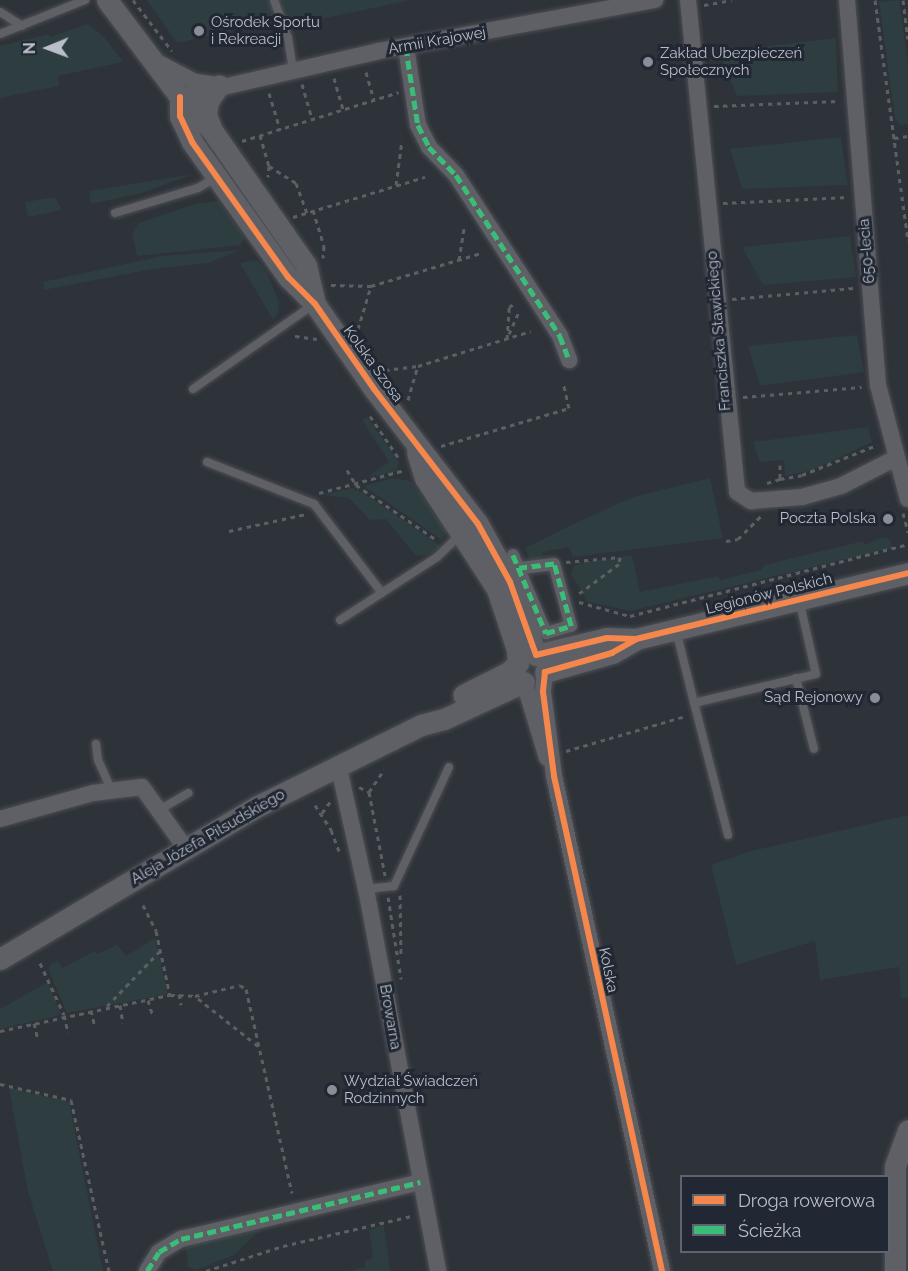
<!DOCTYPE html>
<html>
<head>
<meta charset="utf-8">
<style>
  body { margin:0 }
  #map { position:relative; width:908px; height:1271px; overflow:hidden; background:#2e3239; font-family:Raleway,sans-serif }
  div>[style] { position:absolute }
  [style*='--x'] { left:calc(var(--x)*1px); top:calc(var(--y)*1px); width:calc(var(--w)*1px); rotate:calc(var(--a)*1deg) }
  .green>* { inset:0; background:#2e3d3f }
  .path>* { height:3px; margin-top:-1.5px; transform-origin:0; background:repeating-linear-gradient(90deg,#5c6065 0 4.5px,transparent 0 9px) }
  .roads { filter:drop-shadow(0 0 2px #4c4e53) drop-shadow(0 0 2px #4c4e53) }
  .service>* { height:8px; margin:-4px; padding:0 4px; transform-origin:4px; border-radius:4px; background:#5e6066 }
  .pedestrian>* { height:12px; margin:-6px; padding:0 6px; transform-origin:6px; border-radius:6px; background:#5e6066 }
  .minor>* { height:16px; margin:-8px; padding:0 8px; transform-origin:8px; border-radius:8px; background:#5e6066 }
  .tertiary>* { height:21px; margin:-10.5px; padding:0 10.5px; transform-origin:10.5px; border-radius:10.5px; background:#5e6066 }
  .quiet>* { height:4.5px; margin-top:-2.25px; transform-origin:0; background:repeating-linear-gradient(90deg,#3abd76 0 9px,transparent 0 13.5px) }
  .cycleway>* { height:6px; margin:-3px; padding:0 3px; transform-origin:3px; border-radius:3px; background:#f5874c }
  .dots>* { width:16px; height:16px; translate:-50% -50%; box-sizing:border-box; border:3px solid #212833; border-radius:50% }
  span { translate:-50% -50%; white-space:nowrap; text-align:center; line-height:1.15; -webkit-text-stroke:6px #212833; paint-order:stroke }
  .poi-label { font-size:15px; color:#b9bec8 }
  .left { translate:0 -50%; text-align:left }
  .right { translate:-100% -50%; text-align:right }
  .street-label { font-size:15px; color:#b9bec8 }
  .legend { position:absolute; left:680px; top:1175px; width:210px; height:78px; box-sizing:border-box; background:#212833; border:2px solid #5e646f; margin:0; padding:8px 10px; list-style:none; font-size:18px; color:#b9bec8 }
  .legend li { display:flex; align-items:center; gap:12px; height:30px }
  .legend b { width:30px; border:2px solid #5e646f }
  .north { position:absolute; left:18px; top:18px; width:60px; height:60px; -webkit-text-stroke:4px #212833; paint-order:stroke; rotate:269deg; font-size:16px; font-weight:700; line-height:24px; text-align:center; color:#b9bec8 }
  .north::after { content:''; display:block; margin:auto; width:21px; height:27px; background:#b9bec8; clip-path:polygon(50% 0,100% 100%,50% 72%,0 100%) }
</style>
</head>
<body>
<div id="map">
  <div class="green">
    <i style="clip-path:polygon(147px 0,411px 0,297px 24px,296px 17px,177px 43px)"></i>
    <i style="clip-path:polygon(899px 0,908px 64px,908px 124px,901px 125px,895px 119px,879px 2px)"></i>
    <i style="clip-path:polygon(88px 24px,105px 38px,123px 62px,58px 76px,59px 86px,0 98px,0 46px,48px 34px,50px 37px)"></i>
    <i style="clip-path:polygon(836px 38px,838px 92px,737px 96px,718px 52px)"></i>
    <i style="clip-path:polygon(841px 137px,848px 185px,742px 189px,730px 149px)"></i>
    <i style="clip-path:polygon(193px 174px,142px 193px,91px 204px,89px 191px)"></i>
    <i style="clip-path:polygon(55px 197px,62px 210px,28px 217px,25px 202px)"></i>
    <i style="clip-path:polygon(218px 201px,245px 238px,241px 245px,137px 256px,132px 234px,139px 223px,195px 204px)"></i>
    <i style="clip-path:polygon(850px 236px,856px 277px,763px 285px,742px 247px)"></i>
    <i style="clip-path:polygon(239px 250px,208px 263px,152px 269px,44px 290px,43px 282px,162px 256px)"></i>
    <i style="clip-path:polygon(257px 260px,267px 272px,279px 302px,278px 314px,273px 320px,240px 263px)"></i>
    <i style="clip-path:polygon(857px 335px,864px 372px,760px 386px,748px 346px)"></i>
    <i style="clip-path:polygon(367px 417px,399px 462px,396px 472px,367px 477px,389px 462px,362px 420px)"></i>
    <i style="clip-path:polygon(868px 427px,872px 442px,813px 470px,785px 476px,784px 460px,760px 462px,753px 442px)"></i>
    <i style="clip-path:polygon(393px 478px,411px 481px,447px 532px,442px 540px,364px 486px)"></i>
    <i style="clip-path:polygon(710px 478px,723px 538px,573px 557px,569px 547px,543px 552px,539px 564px,532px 564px,525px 548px,571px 525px,633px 497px)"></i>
    <i style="clip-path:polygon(351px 488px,362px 492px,441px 546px,427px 555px,416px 556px,386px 519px,370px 520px,349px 498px,323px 495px)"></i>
    <i style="clip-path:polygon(882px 537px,890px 539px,892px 548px,630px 611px,588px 602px,571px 574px,574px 566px,581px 563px,632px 555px,640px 592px,718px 576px,720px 580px,761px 570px,764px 565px,863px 541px,865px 545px)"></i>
    <i style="clip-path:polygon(908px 815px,908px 998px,901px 998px,899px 967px,820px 980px,815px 941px,736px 965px,711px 865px,751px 851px)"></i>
    <i style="clip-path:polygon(155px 938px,168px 994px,67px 1013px,49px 971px,51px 964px,58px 961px,62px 968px,95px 951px,97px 954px,117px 945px,126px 956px)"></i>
    <i style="clip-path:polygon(48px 982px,61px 1015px,0 1029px,0 1009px)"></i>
    <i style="clip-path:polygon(9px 1088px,69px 1102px,103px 1271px,53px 1271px,28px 1192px)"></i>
    <i style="clip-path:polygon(265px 1225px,234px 1255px,196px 1270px,188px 1267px,186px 1246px)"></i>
    <i style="clip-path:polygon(384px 1225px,390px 1271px,349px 1271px,365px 1267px,365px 1260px,373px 1258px,369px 1230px)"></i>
  </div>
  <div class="path">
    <i style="--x:133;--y:0;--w:64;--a:52.6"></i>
    <i style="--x:875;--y:0;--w:243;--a:82.2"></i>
    <i style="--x:903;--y:0;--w:39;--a:83"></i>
    <i style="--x:704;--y:5;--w:28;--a:-10"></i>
    <i style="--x:366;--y:72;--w:29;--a:74"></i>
    <i style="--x:334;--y:78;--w:32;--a:74"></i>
    <i style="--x:302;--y:84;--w:36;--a:74"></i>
    <i style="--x:269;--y:93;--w:38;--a:73"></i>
    <i style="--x:714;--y:106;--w:125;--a:-2.3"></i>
    <i style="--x:260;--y:135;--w:32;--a:74"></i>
    <i style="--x:269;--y:166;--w:11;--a:95"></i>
    <i style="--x:894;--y:138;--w:14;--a:-8"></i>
    <i style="--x:242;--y:141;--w:164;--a:-17.3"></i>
    <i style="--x:269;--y:166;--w:32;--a:32"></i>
    <i style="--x:296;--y:183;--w:32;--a:70"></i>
    <i style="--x:396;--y:185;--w:45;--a:-82.4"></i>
    <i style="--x:723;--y:203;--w:125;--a:-2.7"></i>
    <i style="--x:313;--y:210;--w:38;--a:73"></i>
    <i style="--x:324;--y:246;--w:12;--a:95"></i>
    <i style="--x:293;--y:217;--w:138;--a:-16.9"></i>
    <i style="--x:459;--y:260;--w:33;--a:-81"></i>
    <i style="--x:331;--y:285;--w:40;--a:1.4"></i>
    <i style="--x:732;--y:299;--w:122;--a:-5.2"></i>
    <i style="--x:358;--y:329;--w:45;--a:-73.2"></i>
    <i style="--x:371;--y:286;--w:115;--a:-16.7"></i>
    <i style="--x:509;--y:334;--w:24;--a:-66"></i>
    <i style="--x:295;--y:336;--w:22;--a:8"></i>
    <i style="--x:507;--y:339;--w:32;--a:-86"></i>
    <i style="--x:509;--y:307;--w:6;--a:-31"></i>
    <i style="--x:385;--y:370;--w:33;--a:-7"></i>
    <i style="--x:418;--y:366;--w:118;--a:-17.2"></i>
    <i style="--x:743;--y:397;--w:119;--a:-4.8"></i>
    <i style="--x:408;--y:400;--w:35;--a:-74"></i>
    <i style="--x:370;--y:416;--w:53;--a:55.7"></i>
    <i style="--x:441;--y:446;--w:134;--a:-16.5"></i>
    <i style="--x:569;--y:408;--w:27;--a:-103"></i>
    <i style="--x:780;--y:465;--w:14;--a:90"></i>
    <i style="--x:780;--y:479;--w:22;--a:-10"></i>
    <i style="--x:802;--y:475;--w:81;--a:-21.8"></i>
    <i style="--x:347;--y:470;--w:17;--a:59"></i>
    <i style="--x:356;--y:485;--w:99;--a:34.3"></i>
    <i style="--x:767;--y:483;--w:14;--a:-17"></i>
    <i style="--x:319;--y:493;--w:89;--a:-15"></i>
    <i style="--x:903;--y:513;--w:20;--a:75"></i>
    <i style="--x:229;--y:531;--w:79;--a:-12.4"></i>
    <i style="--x:726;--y:541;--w:12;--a:-9"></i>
    <i style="--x:738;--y:539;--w:33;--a:-45"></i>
    <i style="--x:566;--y:562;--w:54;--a:-5.3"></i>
    <i style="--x:620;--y:557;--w:7;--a:98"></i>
    <i style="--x:619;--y:564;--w:52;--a:143.6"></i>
    <i style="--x:579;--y:602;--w:53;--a:15.4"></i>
    <i style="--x:630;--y:616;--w:287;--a:-14.5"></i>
    <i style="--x:566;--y:751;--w:125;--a:-16.3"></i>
    <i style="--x:359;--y:787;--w:11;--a:27"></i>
    <i style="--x:369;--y:792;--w:85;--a:79.1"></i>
    <i style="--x:369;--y:792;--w:27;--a:-56"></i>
    <i style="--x:315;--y:805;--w:30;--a:57"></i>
    <i style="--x:331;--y:830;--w:25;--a:69"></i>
    <i style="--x:322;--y:813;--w:14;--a:-54"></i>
    <i style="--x:400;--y:895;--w:62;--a:89.1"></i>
    <i style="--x:388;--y:897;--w:83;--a:81"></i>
    <i style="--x:143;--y:905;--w:29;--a:63"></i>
    <i style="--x:156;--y:931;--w:66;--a:77.7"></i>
    <i style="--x:40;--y:963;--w:57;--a:65.2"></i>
    <i style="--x:64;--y:1015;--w:18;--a:77"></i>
    <i style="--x:179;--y:994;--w:11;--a:80"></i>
    <i style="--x:148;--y:1000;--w:14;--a:73"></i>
    <i style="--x:120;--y:1005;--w:18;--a:81"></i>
    <i style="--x:107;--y:1006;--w:76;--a:-46.1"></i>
    <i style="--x:91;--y:1010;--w:17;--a:77"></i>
    <i style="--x:34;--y:1023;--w:17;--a:77"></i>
    <i style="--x:0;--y:1031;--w:174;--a:-12"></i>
    <i style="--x:170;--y:995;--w:25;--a:2"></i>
    <i style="--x:258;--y:1046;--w:80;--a:-141.6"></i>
    <i style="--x:195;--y:996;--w:46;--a:-13.7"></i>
    <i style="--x:240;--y:985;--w:7;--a:34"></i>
    <i style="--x:246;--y:989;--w:209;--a:77.3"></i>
    <i style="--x:0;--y:1084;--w:73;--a:12.7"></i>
    <i style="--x:71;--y:1100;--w:175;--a:77.5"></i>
    <i style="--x:206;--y:1271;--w:81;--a:-18"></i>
    <i style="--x:283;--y:1246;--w:132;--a:-13.1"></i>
  </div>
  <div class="roads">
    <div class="service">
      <i style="--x:274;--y:0;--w:40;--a:69.8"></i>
      <i style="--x:288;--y:38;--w:31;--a:81"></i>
      <i style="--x:0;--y:12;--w:26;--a:32"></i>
      <i style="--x:0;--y:34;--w:92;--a:-21.8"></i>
      <i style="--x:115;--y:213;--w:87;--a:-16.8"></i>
      <i style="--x:198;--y:188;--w:21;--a:-31"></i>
      <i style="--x:193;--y:389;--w:148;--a:-35.1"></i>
      <i style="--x:207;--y:462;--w:115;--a:21.4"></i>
      <i style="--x:314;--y:504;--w:112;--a:52.6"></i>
      <i style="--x:340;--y:620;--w:116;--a:-33"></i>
      <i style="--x:437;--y:557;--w:33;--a:-44"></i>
      <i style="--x:676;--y:630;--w:75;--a:76.1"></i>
      <i style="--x:796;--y:678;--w:73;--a:75.8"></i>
      <i style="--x:96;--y:744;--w:16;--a:83"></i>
      <i style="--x:98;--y:760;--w:32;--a:66"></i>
      <i style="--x:159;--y:810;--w:34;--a:-30"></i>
      <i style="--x:728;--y:835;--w:136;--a:-104.4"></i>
      <i style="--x:694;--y:703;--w:125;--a:-13.4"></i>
      <i style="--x:816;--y:674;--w:77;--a:-102.8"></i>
      <i style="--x:366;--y:889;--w:28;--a:-6"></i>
      <i style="--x:394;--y:886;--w:131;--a:-65.2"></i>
    </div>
    <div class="pedestrian">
      <i style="--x:513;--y:555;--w:85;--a:67.1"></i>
      <i style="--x:546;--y:633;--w:26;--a:-16"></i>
      <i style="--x:571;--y:626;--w:64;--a:-105.3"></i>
      <i style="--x:554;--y:564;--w:35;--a:173"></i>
    </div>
    <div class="minor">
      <i style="--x:688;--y:0;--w:494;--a:84.3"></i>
      <i style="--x:737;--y:492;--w:17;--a:33"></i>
      <i style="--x:751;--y:501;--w:51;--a:-4.5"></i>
      <i style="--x:802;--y:497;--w:41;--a:-15.8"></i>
      <i style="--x:841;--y:486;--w:62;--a:-27"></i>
      <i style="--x:847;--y:0;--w:386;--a:85.4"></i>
      <i style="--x:878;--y:385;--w:118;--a:75.3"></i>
      <i style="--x:406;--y:47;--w:79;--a:81.3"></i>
      <i style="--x:418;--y:125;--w:25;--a:63"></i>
      <i style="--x:429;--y:147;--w:39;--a:46"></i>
      <i style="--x:456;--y:175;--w:192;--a:57.1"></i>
      <i style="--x:560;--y:336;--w:26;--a:69"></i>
      <i style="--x:157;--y:62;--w:43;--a:27.8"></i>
      <i style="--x:195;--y:82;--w:17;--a:7"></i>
      <i style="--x:180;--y:97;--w:204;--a:-13"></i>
      <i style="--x:379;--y:51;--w:281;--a:-10.5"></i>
      <i style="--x:545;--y:672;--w:20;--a:96"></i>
      <i style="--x:543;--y:692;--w:85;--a:82.5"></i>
      <i style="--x:554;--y:776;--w:507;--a:77.69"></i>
      <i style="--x:524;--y:682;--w:79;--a:73.2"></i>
      <i style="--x:338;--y:764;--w:128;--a:77.4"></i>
      <i style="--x:366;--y:889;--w:389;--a:79.3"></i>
      <i style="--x:0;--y:819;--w:97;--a:-15.6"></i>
      <i style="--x:93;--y:793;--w:49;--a:-7"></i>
      <i style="--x:142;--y:787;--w:76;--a:54.6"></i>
      <i style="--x:147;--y:1271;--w:22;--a:-58"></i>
      <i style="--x:159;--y:1252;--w:26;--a:-31"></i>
      <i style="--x:181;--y:1239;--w:246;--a:-13.4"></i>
    </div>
    <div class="tertiary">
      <i style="--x:107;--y:0;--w:121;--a:53"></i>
      <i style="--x:180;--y:97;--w:45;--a:45.9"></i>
      <i style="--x:211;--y:129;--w:166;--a:55.1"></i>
      <i style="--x:306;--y:265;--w:40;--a:77"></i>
      <i style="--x:180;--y:97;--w:19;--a:90"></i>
      <i style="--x:180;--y:116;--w:29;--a:65"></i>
      <i style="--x:192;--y:142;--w:166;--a:54.6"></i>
      <i style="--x:288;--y:277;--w:38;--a:45"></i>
      <i style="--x:315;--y:304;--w:103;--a:55.2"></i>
      <i style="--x:374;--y:389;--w:170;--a:52.4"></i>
      <i style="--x:478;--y:524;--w:66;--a:61.1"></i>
      <i style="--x:510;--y:582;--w:77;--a:70.4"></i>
      <i style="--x:536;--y:655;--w:73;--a:-13.5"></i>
      <i style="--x:607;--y:638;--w:29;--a:2"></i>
      <i style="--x:636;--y:639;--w:280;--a:-13.6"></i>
      <i style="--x:211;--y:128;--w:15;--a:-110"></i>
      <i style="--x:206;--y:114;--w:13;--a:-81"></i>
      <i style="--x:208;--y:101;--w:19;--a:-55"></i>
      <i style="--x:417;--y:452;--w:27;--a:73"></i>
      <i style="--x:425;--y:478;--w:132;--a:57"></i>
      <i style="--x:497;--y:589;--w:64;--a:71.8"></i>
      <i style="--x:517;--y:650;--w:13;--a:86"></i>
      <i style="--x:518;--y:663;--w:13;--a:135"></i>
      <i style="--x:509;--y:672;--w:51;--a:153.4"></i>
      <i style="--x:545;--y:672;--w:70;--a:-15.8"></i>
      <i style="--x:612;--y:653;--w:26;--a:-29"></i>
      <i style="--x:0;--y:959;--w:298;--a:-30.7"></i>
      <i style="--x:256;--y:807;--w:184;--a:-26.4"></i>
      <i style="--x:421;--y:725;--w:24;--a:-15"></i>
      <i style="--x:444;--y:719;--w:88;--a:-24.8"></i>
      <i style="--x:895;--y:1271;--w:105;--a:-90"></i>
      <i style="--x:895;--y:1166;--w:38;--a:-70"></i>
    </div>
  </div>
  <div class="quiet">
    <i style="--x:406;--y:47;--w:79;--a:81.3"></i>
    <i style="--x:418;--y:125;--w:25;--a:63"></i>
    <i style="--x:429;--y:147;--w:39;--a:46"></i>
    <i style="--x:456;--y:175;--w:192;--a:57.1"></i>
    <i style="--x:560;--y:336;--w:26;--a:69"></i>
    <i style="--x:513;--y:555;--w:85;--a:67.1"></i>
    <i style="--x:546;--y:633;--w:26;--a:-16"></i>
    <i style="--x:571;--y:626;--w:64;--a:-105.3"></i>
    <i style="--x:554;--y:564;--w:35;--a:173"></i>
    <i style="--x:147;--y:1271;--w:22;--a:-58"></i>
    <i style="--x:159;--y:1252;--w:26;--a:-31"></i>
    <i style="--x:181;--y:1239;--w:246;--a:-13.4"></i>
  </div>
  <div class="cycleway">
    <i style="--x:180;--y:97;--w:19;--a:90"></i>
    <i style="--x:180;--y:116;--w:29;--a:65"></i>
    <i style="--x:192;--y:142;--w:166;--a:54.6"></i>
    <i style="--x:288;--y:277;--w:38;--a:45"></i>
    <i style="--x:315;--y:304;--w:103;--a:55.2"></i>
    <i style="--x:374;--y:389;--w:170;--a:52.4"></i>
    <i style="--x:478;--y:524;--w:66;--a:61.1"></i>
    <i style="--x:510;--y:582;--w:77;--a:70.4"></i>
    <i style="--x:536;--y:655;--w:73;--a:-13.5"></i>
    <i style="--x:607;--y:638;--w:29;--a:2"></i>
    <i style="--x:636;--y:639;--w:280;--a:-13.6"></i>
    <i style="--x:635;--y:640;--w:26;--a:151"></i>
    <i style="--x:612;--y:653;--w:70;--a:164.2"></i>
    <i style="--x:545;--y:672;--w:20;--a:96"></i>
    <i style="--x:543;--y:692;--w:85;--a:82.5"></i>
    <i style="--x:554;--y:776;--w:507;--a:77.69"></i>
  </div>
  <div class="dots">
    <i style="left:199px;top:31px;background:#888d96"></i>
    <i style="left:648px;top:62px;background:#888d96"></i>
    <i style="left:888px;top:519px;background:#888d96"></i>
    <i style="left:875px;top:698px;background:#888d96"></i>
    <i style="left:332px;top:1090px;background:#888d96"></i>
  </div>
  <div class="poi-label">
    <span class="left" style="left:211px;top:31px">Ośrodek Sportu<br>i Rekreacji</span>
    <span class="left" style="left:660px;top:62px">Zakład Ubezpieczeń<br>Społecznych</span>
    <span class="right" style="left:876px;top:519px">Poczta Polska</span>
    <span class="right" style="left:863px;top:698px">Sąd Rejonowy</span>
    <span class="left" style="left:344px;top:1090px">Wydział Świadczeń<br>Rodzinnych</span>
  </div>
  <div class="street-label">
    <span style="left:437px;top:41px;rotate:-10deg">Armii Krajowej</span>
    <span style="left:867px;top:251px;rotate:-95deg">650-lecia</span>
    <span style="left:719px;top:331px;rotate:-95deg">Franciszka Stawickiego</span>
    <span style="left:373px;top:364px;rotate:54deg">Kolska Szosa</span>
    <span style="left:769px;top:594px;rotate:-14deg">Legionów Polskich</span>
    <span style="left:208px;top:837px;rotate:-30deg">Aleja Józefa Piłsudskiego</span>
    <span style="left:608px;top:970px;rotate:78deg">Kolska</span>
    <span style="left:390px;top:1017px;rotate:80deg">Browarna</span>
  </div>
  <ul class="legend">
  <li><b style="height:8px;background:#f5874c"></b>Droga rowerowa</li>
  <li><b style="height:8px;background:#3abd76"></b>Ścieżka</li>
  </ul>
  <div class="north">N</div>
</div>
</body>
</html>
